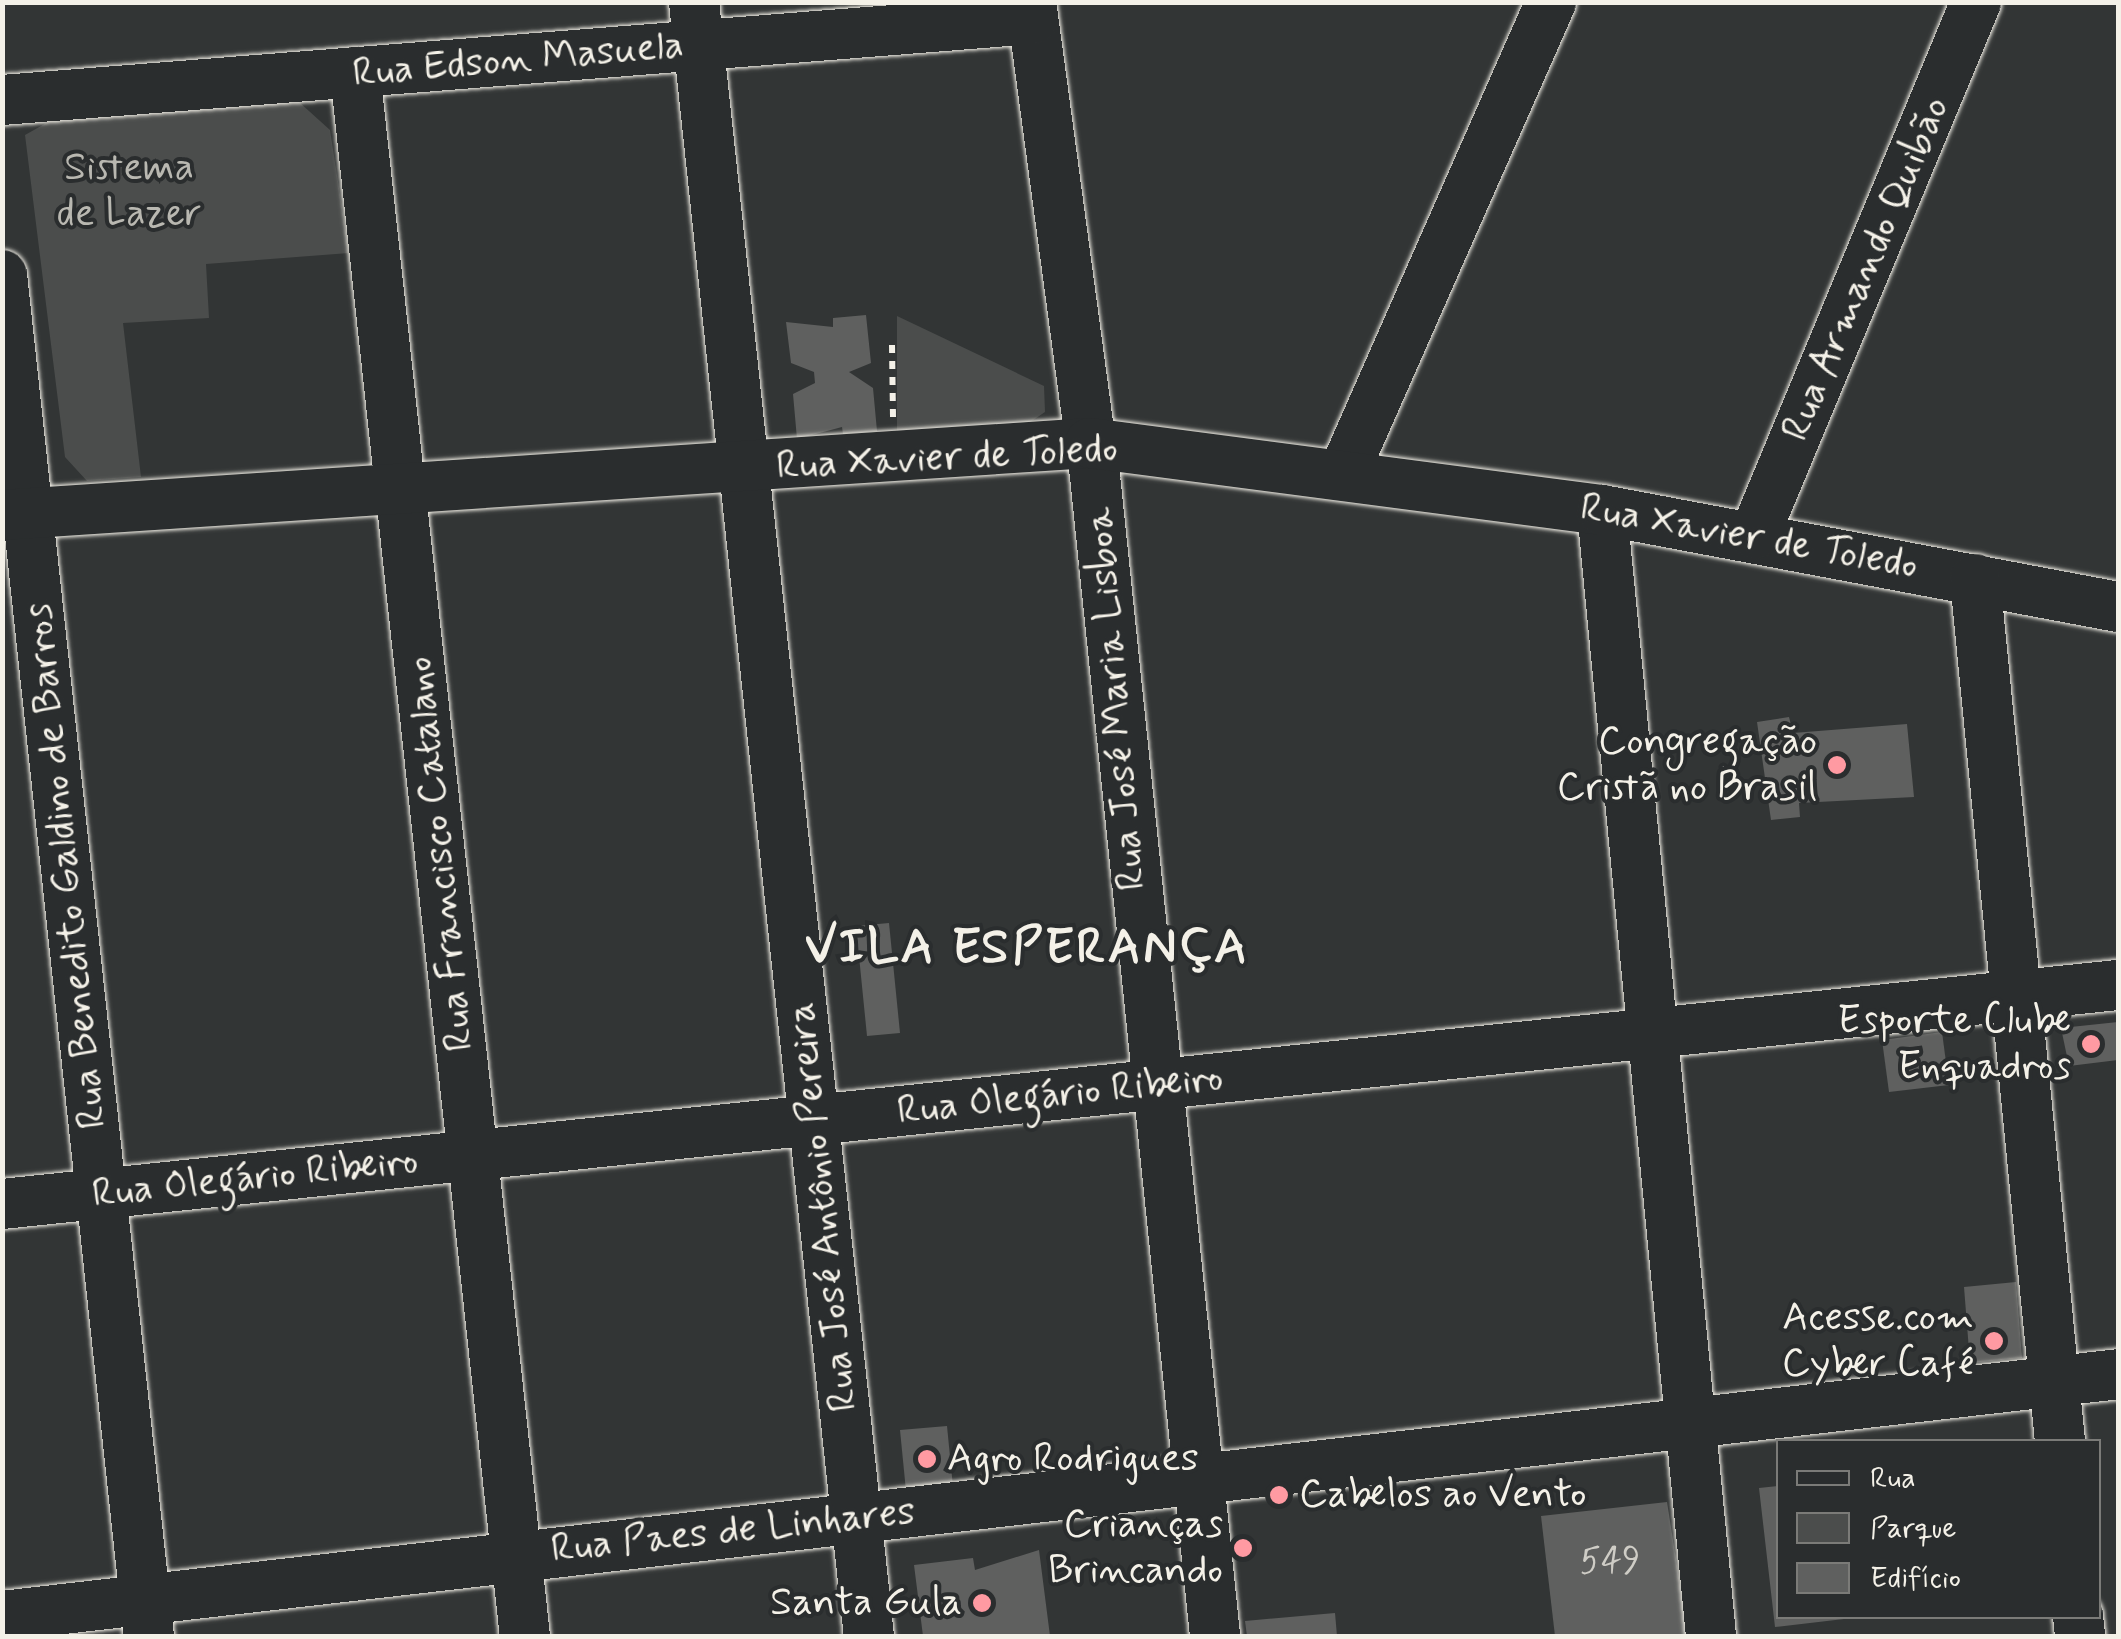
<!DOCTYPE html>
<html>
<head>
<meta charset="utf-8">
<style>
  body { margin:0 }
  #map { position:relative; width:2121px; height:1639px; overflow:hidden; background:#323535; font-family:Mynerve,sans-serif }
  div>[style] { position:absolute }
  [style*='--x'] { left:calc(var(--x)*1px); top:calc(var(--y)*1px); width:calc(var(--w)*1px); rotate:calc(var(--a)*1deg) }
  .green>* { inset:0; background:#4b4d4c }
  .building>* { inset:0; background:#5f605f }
  .path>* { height:6px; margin-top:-3px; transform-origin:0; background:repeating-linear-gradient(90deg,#f4f1e8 0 8px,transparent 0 16px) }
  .roads { filter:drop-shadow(0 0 2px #f4f1e8) drop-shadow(0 0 2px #f4f1e8) }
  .minor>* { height:50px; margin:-25px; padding:0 25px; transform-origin:25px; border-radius:25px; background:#2a2d2e }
  .dots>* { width:28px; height:28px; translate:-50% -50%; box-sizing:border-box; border:5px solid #2a2d2e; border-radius:50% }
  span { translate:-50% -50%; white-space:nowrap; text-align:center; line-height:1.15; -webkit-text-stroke:8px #2a2d2e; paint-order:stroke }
  .number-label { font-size:35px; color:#cfcdc6 }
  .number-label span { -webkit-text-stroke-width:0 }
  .street-label { font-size:40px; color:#f4f1e8 }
  .park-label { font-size:40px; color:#b9b8b1 }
  .poi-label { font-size:40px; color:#f4f1e8 }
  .right { translate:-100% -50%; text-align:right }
  .left { translate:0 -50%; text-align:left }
  .district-label { font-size:50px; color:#f4f1e8; font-weight:700; letter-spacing:2.5px }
  .frame { position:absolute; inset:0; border:5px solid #f4f1e8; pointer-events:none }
  .legend { position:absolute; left:1776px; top:1439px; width:325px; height:180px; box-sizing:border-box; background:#2a2d2e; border:2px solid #7b7b78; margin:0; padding:12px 18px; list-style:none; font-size:30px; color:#f4f1e8 }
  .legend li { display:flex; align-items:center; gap:20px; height:50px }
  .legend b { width:50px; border:2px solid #7b7b78 }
</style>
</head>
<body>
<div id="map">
  <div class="green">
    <i style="clip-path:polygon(299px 102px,330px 130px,349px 253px,206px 264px,209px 318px,123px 323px,141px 477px,87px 481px,65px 457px,25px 135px,57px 117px)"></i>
    <i style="clip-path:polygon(897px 316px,1044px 386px,1045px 412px,1020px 429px,897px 439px)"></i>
  </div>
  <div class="building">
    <i style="clip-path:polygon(866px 315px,871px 363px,849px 372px,873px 388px,877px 431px,843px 434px,842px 427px,797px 439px,793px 394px,815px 383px,814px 372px,791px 363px,786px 322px,833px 327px,833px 318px)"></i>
    <i style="clip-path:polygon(1789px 717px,1793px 733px,1907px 724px,1914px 797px,1799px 803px,1800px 817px,1771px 820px,1757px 722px)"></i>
    <i style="clip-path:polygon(889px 923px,900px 1033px,867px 1036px,856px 926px)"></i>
    <i style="clip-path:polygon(2118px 1022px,2118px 1060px,2069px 1066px,2061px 1028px)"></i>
    <i style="clip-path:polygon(1942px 1032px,1949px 1085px,1889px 1092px,1882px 1040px)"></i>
    <i style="clip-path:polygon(2016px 1282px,2022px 1358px,1970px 1363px,1964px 1287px)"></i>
    <i style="clip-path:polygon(947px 1426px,953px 1487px,906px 1491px,900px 1430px)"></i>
    <i style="clip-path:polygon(1778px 1486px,1778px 1616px,1844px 1619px,1775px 1627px,1759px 1488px)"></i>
    <i style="clip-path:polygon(1667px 1502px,1688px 1636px,1555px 1636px,1541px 1516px)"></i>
    <i style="clip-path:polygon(1039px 1550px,1050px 1636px,923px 1636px,914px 1565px,973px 1558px,975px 1570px)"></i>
    <i style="clip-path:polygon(1335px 1613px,1337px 1636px,1247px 1636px,1245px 1621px)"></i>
  </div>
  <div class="path">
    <i style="--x:892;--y:345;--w:72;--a:89.2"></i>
  </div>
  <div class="roads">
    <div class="minor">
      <i style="--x:694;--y:2;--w:1643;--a:83.89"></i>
      <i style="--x:1031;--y:2;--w:478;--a:82.3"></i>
      <i style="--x:1095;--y:476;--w:1166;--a:84.09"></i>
      <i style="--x:355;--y:72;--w:1573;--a:83.8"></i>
      <i style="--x:2;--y:100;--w:1034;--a:-4.49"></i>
      <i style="--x:2;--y:275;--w:1369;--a:83.84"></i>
      <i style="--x:1344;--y:472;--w:514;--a:-66.23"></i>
      <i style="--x:1602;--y:510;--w:1131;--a:84.47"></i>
      <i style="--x:2;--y:515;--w:1090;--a:-3.79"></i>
      <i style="--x:1090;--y:443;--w:516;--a:7.46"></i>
      <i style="--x:1602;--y:510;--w:525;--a:10.65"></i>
      <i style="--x:1755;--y:534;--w:576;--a:-67.44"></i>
      <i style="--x:1975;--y:579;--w:867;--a:84.37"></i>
      <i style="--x:2;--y:1204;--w:2127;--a:-5.91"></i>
      <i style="--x:2;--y:1616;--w:2130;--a:-6.52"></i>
      <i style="--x:2078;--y:1616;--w:20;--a:84"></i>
    </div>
  </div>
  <div class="dots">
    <i style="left:1837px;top:765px;background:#ff9aa2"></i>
    <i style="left:2091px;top:1044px;background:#ff9aa2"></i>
    <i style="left:1994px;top:1341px;background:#ff9aa2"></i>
    <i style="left:927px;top:1459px;background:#ff9aa2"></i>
    <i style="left:1279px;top:1495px;background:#ff9aa2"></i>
    <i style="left:1243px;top:1548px;background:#ff9aa2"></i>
    <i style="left:982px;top:1603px;background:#ff9aa2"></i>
  </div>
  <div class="number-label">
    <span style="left:1610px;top:1562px">549</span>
  </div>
  <div class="street-label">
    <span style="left:518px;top:60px;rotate:-5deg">Rua Edson Masuela</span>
    <span style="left:1866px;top:269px;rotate:-67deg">Rua Armando Quibão</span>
    <span style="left:947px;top:458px;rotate:-3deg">Rua Xavier de Toledo</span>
    <span style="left:1749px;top:537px;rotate:10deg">Rua Xavier de Toledo</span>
    <span style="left:1116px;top:699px;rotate:-95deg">Rua José Maria Lisboa</span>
    <span style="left:440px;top:854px;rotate:-96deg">Rua Francisco Catalano</span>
    <span style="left:66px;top:866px;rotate:-96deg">Rua Benedito Galdino de Barros</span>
    <span style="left:1060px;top:1095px;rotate:-6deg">Rua Olegário Ribeiro</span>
    <span style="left:255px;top:1178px;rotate:-6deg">Rua Olegário Ribeiro</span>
    <span style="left:823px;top:1207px;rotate:-96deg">Rua José Antônio Pereira</span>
    <span style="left:733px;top:1531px;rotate:-6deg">Rua Paes de Linhares</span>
  </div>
  <div class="park-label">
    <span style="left:129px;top:191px">Sistema<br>de Lazer</span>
  </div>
  <div class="poi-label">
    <span class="right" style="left:1817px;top:765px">Congregação<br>Cristã no Brasil</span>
    <span class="right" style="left:2071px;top:1044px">Esporte Clube<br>Enquadros</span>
    <span class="right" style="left:1974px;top:1341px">Acesse.com<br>Cyber Café</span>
    <span class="left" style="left:947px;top:1459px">Agro Rodrigues</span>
    <span class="left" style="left:1299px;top:1495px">Cabelos ao Vento</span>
    <span class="right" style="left:1223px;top:1548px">Crianças<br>Brincando</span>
    <span class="right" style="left:962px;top:1603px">Santa Gula</span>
  </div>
  <div class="district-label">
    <span style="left:1027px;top:949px">VILA ESPERANÇA</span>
  </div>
  <div class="frame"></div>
  <ul class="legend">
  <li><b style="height:12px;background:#2a2d2e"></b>Rua</li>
  <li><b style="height:28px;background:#4b4d4c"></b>Parque</li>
  <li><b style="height:28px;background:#5f605f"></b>Edifício</li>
  </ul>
</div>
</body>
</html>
